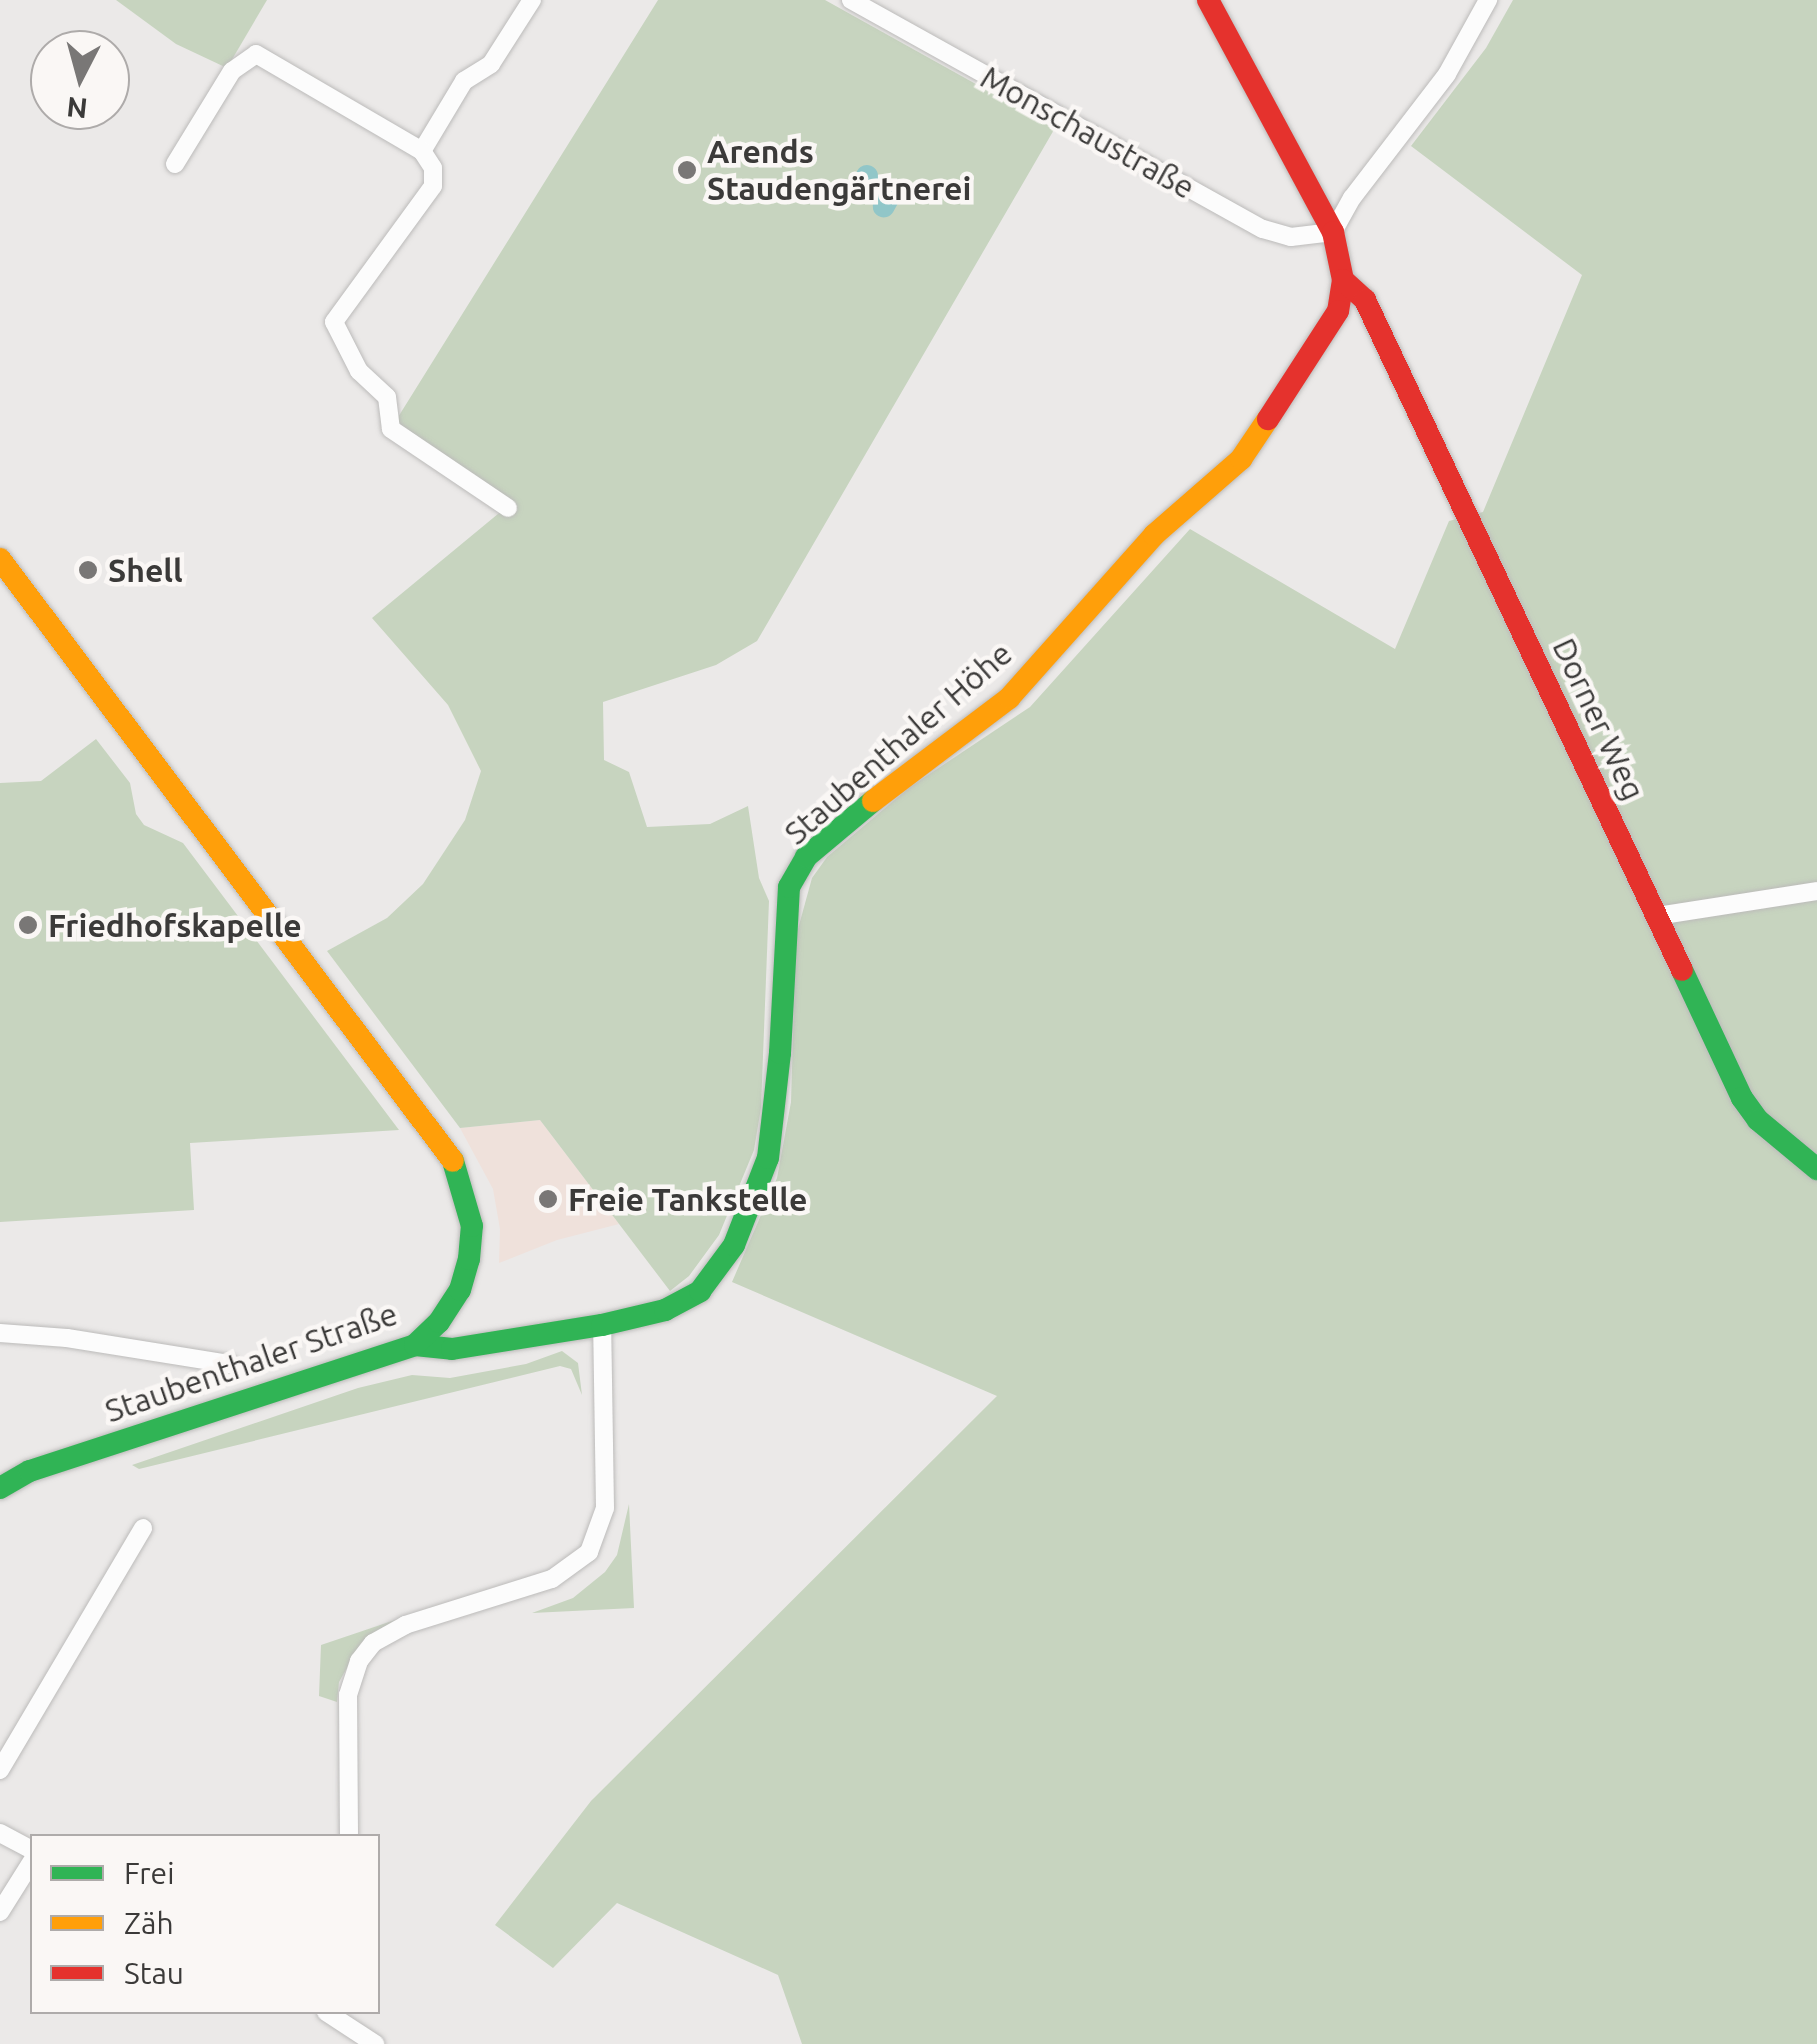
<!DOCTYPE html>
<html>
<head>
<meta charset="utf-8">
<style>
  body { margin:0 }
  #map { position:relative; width:1817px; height:2044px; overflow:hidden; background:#ebe9e8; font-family:Ubuntu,sans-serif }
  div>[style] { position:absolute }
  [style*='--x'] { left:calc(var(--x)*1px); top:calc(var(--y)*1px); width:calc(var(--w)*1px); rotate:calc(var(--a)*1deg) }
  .commercial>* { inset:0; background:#efe1db }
  .green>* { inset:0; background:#c7d4bf }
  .canal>* { height:22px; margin:-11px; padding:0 11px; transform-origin:11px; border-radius:11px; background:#91c6c8 }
  .roads { filter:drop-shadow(0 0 2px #bcbbba) drop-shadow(0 0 2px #bcbbba) }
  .street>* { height:18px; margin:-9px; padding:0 9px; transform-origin:9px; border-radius:9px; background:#fcfcfc }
  .fast>* { height:22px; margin:-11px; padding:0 11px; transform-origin:11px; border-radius:11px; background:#30b455 }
  .slow>* { height:22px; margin:-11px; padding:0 11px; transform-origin:11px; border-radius:11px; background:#ff9f0a }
  .jam>* { height:22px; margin:-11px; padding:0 11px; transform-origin:11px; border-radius:11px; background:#e5322d }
  .dots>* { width:28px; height:28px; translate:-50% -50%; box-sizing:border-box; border:5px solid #faf7f5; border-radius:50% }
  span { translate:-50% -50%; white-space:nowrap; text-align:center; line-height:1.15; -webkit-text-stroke:9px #faf7f5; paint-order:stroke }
  .street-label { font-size:32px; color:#3b3a39 }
  .poi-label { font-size:32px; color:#3b3a39; font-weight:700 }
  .left { translate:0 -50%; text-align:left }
  .legend { position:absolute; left:30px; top:1834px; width:350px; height:180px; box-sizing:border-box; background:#faf7f5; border:2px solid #aeabaa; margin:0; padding:12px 18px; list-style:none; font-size:30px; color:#3b3a39 }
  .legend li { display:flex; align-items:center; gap:20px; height:50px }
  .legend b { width:50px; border:2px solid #aeabaa }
  .north { position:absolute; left:30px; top:30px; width:100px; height:100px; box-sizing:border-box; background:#faf7f5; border:2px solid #aeabaa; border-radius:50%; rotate:186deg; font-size:28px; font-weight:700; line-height:40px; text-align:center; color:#3b3a39 }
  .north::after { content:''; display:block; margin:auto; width:35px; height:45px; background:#797776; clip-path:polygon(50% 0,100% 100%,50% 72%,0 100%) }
</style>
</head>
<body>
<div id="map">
  <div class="commercial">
    <i style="clip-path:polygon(540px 1120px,619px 1224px,557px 1240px,499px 1263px,500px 1229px,493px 1189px,460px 1128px)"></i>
  </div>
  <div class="green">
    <i style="clip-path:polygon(116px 0,267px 0,227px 68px,176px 44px)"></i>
    <i style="clip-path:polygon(658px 0,825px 0,1055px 128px,757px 641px,716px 665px,603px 702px,604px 760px,629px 772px,647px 827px,710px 824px,748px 806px,759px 878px,769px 901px,761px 1108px,754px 1150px,719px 1235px,689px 1276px,670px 1291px,540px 1120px,460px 1128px,327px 951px,387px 918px,423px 884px,465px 820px,481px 771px,448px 705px,372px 618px,510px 504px,395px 422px)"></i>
    <i style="clip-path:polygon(1513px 0,1817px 0,1817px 2044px,802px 2044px,778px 1975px,617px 1903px,553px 1968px,495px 1925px,591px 1801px,997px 1396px,732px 1282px,777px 1178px,791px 1102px,796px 936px,812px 878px,827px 857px,910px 787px,1030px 707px,1190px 529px,1395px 649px,1449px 521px,1483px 512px,1582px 275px,1411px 146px,1486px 48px)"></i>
    <i style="clip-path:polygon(96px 739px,130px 783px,136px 814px,144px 825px,183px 843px,399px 1130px,190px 1143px,194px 1210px,0 1222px,0 783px,41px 781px)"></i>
    <i style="clip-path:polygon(562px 1351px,578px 1363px,582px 1395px,571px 1369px,560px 1366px,139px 1469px,132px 1465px,358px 1388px,412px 1375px,450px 1378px,526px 1364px)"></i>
    <i style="clip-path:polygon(629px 1504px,634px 1608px,532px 1613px,573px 1598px,605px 1572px,617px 1555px)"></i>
    <i style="clip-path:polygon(395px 1620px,361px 1643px,339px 1682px,337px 1702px,319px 1696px,321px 1645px)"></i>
  </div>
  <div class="canal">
    <i style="--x:867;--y:176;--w:6;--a:99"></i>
    <i style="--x:866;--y:182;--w:27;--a:28"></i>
    <i style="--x:890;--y:195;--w:13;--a:119"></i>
  </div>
  <div class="roads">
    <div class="street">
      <i style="--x:851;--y:0;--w:471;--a:29.1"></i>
      <i style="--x:1263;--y:229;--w:29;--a:16"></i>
      <i style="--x:1291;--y:237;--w:42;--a:-6.8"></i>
      <i style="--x:1333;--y:232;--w:39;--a:-61"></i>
      <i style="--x:1352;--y:198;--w:156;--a:-52.5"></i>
      <i style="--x:1447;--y:74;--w:85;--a:-61"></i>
      <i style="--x:422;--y:151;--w:82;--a:-59"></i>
      <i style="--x:464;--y:81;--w:32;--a:-32"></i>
      <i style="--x:491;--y:64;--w:76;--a:-57.4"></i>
      <i style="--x:175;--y:164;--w:109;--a:-58.5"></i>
      <i style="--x:232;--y:71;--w:29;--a:-35"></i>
      <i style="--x:256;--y:54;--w:192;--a:30.3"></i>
      <i style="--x:422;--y:151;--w:20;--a:57"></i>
      <i style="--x:433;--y:168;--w:18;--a:90"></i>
      <i style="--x:433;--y:186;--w:168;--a:126.1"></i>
      <i style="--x:334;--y:322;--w:55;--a:63"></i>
      <i style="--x:359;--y:371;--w:38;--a:43"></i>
      <i style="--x:387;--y:397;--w:32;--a:83"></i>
      <i style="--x:391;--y:429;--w:141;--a:34"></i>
      <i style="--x:1657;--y:916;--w:162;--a:-8.9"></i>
      <i style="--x:0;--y:1333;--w:67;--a:4.3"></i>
      <i style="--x:67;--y:1338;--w:165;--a:9.1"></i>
      <i style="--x:0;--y:1770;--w:281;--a:-59.4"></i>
      <i style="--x:0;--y:1833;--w:36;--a:28"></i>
      <i style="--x:349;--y:1836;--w:141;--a:-90.4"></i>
      <i style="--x:348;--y:1695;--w:36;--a:-72"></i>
      <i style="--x:359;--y:1661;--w:23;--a:-52"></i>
      <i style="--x:373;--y:1643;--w:37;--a:-29"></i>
      <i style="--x:405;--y:1625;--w:154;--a:-17.4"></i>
      <i style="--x:552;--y:1579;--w:46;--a:-36.1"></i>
      <i style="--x:589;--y:1552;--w:47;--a:-70"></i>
      <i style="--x:605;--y:1508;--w:183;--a:-90.9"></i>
      <i style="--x:0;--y:1912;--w:60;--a:-57.9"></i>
      <i style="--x:326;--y:2012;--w:59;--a:33.1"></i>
    </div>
    <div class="fast">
      <i style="--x:1682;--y:970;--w:141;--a:64.9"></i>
      <i style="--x:1742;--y:1098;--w:27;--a:54"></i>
      <i style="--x:1758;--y:1120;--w:77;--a:39.7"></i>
      <i style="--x:415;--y:1345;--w:37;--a:6"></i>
      <i style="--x:452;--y:1349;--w:152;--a:-9.1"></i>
      <i style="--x:602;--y:1325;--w:65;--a:-13.4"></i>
      <i style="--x:665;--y:1310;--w:40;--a:-28"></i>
      <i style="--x:700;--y:1291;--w:57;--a:-53.5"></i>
      <i style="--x:734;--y:1245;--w:93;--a:-68.7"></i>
      <i style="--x:768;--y:1158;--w:106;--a:-83.5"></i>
      <i style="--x:780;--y:1053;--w:166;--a:-86.9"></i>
      <i style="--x:789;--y:887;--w:34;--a:-60"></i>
      <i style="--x:806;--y:857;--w:87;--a:-39.9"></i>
      <i style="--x:0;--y:1488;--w:34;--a:-30"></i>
      <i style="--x:30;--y:1471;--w:405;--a:-18.1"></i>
      <i style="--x:415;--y:1345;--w:33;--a:-44"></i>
      <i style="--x:439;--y:1322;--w:38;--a:-57"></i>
      <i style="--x:460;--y:1290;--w:32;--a:-74"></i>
      <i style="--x:469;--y:1259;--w:33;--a:-85"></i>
      <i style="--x:472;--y:1226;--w:68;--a:-106.3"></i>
    </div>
    <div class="slow">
      <i style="--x:0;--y:559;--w:753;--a:53.04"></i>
      <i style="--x:873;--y:801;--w:171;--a:-37.1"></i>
      <i style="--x:1009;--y:698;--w:218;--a:-48.3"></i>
      <i style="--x:1154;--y:535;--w:116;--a:-41.1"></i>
      <i style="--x:1241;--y:459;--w:48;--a:-56"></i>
    </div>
    <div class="jam">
      <i style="--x:1208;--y:0;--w:264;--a:61.7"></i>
      <i style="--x:1333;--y:232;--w:49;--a:78.2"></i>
      <i style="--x:1343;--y:280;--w:31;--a:99"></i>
      <i style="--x:1338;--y:311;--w:129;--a:122.9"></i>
      <i style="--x:1343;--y:280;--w:30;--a:42"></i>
      <i style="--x:1365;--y:300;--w:741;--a:64.68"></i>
    </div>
  </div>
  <div class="dots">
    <i style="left:687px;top:170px;background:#797776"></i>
    <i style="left:88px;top:570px;background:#797776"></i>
    <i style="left:28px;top:925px;background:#797776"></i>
    <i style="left:548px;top:1199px;background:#797776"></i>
  </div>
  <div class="street-label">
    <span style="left:1088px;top:132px;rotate:29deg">Monschaustraße</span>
    <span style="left:1599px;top:719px;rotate:65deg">Dorner Weg</span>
    <span style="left:898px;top:743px;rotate:-41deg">Staubenthaler Höhe</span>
    <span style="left:251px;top:1362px;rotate:-19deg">Staubenthaler Straße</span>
  </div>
  <div class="poi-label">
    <span class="left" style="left:707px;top:170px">Arends<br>Staudengärtnerei</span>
    <span class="left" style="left:108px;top:570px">Shell</span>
    <span class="left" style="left:48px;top:925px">Friedhofskapelle</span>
    <span class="left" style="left:568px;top:1199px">Freie Tankstelle</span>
  </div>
  <ul class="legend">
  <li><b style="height:12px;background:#30b455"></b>Frei</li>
  <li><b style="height:12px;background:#ff9f0a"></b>Zäh</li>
  <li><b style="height:12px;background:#e5322d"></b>Stau</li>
  </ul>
  <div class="north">N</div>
</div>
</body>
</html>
